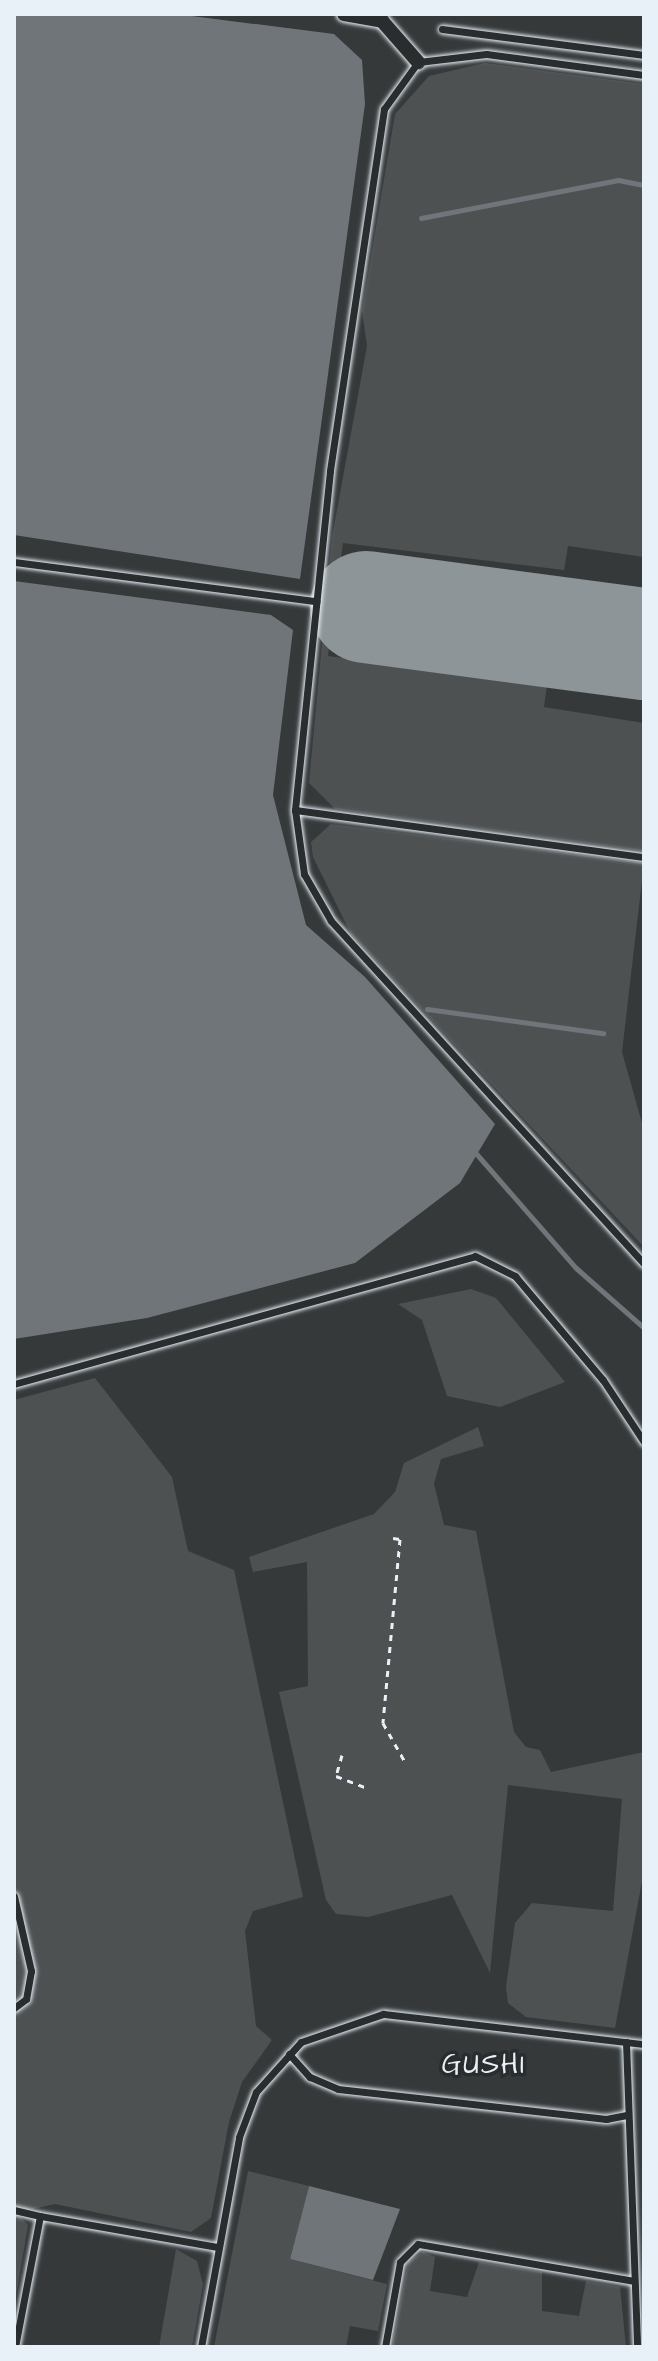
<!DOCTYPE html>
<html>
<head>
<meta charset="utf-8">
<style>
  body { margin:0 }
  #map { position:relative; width:658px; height:2361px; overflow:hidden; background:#35393a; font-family:"Architects Daughter",sans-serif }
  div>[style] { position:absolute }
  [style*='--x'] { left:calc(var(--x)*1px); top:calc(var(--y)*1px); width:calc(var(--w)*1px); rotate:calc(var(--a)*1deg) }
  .green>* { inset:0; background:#4d5152 }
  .water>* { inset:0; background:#707579 }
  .stream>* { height:5px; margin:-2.5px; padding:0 2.5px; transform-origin:2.5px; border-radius:2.5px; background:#707579 }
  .runway>* { height:112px; margin:-56px; padding:0 56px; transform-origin:56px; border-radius:56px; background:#8e9599 }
  .path>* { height:3px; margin-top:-1.5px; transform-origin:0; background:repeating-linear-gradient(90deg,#e8f1f8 0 6px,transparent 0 12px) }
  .roads { filter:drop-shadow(0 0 2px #e8f1f8) drop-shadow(0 0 2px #e8f1f8) }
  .lane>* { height:7px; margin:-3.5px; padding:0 3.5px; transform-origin:3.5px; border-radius:3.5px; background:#2a2d2e }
  .street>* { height:14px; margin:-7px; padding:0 7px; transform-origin:7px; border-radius:7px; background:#2a2d2e }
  span { translate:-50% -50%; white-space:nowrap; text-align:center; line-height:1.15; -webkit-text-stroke:7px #2a2d2e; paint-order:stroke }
  .quarter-label { font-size:28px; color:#e8f1f8; letter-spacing:2px }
  .frame { position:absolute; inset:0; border:16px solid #e8f1f8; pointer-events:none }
</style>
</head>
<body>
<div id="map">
  <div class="green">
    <i style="clip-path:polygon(485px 63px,644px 84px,644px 557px,568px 546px,564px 570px,343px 543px,328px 656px,547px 685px,544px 707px,644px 723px,644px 851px,335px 809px,309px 783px,332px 537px,367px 346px,362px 311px,395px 114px,429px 76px)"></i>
    <i style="clip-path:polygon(331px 824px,644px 863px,622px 1052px,644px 1130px,644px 1247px,351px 934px,313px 857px,311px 842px)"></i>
    <i style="clip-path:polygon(471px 1289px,496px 1298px,565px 1382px,500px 1407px,447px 1396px,422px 1320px,398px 1304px)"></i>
    <i style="clip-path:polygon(95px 1378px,172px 1477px,188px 1551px,234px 1570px,303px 1897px,253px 1911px,245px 1931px,256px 2026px,272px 2040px,242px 2082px,229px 2122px,211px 2218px,191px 2232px,55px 2204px,16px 2213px,28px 2225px,14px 2307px,14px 1400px)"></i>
    <i style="clip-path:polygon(478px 1427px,484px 1446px,441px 1459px,434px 1484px,444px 1525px,476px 1531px,514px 1732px,526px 1747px,540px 1750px,551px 1772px,644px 1752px,644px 1870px,615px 2028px,526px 2017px,508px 2003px,506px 1987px,515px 1923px,532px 1903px,613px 1911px,622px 1799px,508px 1785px,490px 1973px,452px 1895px,368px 1917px,336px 1914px,326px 1900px,279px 1692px,308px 1686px,307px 1562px,253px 1572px,249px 1557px,374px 1514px,395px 1492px,404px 1463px)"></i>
    <i style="clip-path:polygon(248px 2171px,309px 2186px,290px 2259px,387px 2284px,378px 2331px,350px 2326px,346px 2347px,214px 2347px)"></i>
    <i style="clip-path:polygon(176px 2249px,197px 2261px,203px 2284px,192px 2347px,159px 2347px)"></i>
    <i style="clip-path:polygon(423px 2252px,435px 2257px,430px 2291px,467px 2297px,479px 2262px,542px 2272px,542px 2311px,579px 2316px,586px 2281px,620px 2287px,626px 2347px,392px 2347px,408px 2262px)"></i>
  </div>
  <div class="water">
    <i style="clip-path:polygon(14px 14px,176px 14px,334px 34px,362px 60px,365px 104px,300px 579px,14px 535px)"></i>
    <i style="clip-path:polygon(14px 581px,271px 615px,293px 630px,273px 795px,306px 925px,365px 977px,495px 1124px,460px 1183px,355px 1263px,147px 1318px,14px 1339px)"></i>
    <i style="clip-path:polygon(309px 2186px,400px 2209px,373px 2280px,290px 2259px)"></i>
  </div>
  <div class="stream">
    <i style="--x:421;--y:218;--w:201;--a:-10.9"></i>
    <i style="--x:618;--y:180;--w:26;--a:11"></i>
    <i style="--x:427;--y:1009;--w:178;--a:7.8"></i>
    <i style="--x:473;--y:1150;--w:157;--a:48.9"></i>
    <i style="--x:576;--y:1268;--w:91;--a:41.4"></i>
  </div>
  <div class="runway">
    <i style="--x:366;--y:607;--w:280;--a:7.6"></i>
  </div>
  <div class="path">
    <i style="--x:393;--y:1538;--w:7;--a:8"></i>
    <i style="--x:400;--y:1539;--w:185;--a:95.3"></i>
    <i style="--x:383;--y:1723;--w:43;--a:60.4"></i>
    <i style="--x:342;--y:1755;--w:22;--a:106"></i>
    <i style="--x:336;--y:1776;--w:31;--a:21"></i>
  </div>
  <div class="roads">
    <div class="lane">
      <i style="--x:442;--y:29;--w:204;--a:7.3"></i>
      <i style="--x:644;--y:75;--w:159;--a:-172.4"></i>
      <i style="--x:486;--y:54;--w:68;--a:173.3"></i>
      <i style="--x:418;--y:62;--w:58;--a:125.9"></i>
      <i style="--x:384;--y:109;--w:366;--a:98.5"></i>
      <i style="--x:330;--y:471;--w:341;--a:95.9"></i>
      <i style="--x:295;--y:810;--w:65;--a:82"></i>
      <i style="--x:304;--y:874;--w:54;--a:60.1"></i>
      <i style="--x:331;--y:921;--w:464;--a:47.6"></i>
      <i style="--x:14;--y:562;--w:305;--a:7.4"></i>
      <i style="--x:295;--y:810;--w:352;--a:7.7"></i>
      <i style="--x:14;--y:1384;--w:478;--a:-15.5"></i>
      <i style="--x:475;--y:1256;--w:45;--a:26.6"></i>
      <i style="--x:515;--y:1276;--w:136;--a:49.8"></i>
      <i style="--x:603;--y:1380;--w:74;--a:56.5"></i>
      <i style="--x:14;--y:1896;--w:77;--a:77.2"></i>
      <i style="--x:31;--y:1971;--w:28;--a:100"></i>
      <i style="--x:26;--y:1999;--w:15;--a:143"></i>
      <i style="--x:626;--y:2042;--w:305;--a:87.9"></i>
      <i style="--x:289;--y:2054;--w:31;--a:48"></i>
      <i style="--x:310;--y:2077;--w:30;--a:23"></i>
      <i style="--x:338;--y:2089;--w:270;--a:6.4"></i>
      <i style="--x:606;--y:2119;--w:21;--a:-11"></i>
      <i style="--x:14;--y:2210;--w:27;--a:13"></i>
      <i style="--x:15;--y:2347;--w:133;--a:-79.2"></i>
      <i style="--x:40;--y:2216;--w:181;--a:9.9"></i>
      <i style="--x:201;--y:2347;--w:213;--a:-79.7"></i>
      <i style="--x:239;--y:2137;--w:48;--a:-69.3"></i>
      <i style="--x:256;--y:2092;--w:67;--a:-48"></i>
      <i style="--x:301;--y:2042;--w:87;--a:-18.9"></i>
      <i style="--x:383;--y:2014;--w:263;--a:6.6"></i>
      <i style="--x:385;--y:2347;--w:86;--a:-80"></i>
      <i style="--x:400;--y:2262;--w:25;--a:-45"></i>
      <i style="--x:418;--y:2244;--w:219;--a:9.7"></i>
    </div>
    <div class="street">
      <i style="--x:344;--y:14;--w:39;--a:10"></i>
      <i style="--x:382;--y:21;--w:55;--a:48.7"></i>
    </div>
  </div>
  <div class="quarter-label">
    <span style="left:484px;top:2065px">GUSHI</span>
  </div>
  <div class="frame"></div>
</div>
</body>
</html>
